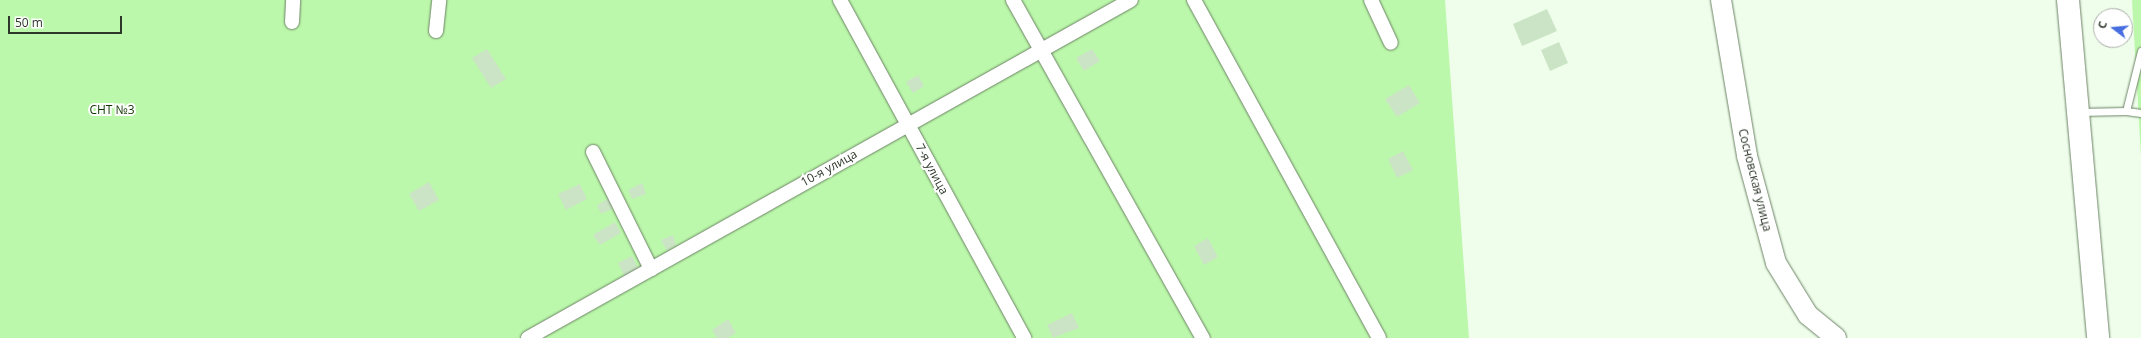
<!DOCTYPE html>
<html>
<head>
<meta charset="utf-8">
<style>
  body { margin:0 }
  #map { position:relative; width:2141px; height:338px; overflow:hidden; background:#effeeb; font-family:"Open Sans",sans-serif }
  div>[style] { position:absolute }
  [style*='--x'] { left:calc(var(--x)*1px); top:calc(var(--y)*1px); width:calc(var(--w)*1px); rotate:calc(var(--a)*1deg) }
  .green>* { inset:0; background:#bcf8ab }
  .building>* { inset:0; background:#cbe4c5 }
  .roads { filter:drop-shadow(0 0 1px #6d8367) drop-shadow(0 0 1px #6d8367) }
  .lane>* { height:7px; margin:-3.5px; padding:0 3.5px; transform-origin:3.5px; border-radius:3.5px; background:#fff }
  .street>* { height:14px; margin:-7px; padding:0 7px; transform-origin:7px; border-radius:7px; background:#fff }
  .secondary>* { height:20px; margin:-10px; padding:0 10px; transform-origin:10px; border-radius:10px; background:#fff }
  .primary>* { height:22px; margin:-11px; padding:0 11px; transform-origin:11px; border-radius:11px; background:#fff }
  span { translate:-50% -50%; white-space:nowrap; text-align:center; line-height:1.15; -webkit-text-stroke:4px #fff; paint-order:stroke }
  .park-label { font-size:12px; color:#0f3701 }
  .street-label { font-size:12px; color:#2d372a }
  .north { position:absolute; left:2093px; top:8px; width:40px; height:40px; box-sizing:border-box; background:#fff; border:1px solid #abafaa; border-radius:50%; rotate:286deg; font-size:11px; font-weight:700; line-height:16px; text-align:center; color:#2d372a }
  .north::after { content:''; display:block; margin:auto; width:14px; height:18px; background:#476ee1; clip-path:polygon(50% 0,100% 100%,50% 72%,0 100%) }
  .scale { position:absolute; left:8px; top:16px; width:114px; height:18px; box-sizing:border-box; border:2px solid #2d372a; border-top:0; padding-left:5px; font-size:12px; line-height:14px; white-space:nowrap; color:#2d372a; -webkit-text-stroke:3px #fff; paint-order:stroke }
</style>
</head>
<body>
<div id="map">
  <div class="green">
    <i style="clip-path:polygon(0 0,1445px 0,1469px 338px,0 338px)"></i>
    <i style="clip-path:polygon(2132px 0,2141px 0,2141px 157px)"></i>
  </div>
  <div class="building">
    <i style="clip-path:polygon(1547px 9px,1557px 31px,1522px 46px,1513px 24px)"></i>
    <i style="clip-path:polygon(1559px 42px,1568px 63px,1550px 71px,1541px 50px)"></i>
    <i style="clip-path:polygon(487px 49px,506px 79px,491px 88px,472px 58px)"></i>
    <i style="clip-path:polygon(1092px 49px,1100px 61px,1084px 71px,1076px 58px)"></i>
    <i style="clip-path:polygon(918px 75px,924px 86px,913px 93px,906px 82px)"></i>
    <i style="clip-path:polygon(1409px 85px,1420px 103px,1397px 117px,1385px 99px)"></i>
    <i style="clip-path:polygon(1403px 151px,1413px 170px,1397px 178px,1388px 159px)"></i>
    <i style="clip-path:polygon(429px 182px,439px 200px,419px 211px,409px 194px)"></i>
    <i style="clip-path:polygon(642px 183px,646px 194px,632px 199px,628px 190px)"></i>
    <i style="clip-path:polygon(580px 184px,587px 199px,566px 210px,558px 194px)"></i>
    <i style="clip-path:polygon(609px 198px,612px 209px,601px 214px,597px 205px)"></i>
    <i style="clip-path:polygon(615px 222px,621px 233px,600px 245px,593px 235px)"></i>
    <i style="clip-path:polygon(673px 235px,676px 245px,667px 251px,661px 240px)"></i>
    <i style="clip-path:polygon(1208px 238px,1218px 257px,1204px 265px,1194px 246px)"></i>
    <i style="clip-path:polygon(632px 256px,640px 272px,626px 279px,618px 263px)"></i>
    <i style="clip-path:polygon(1072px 313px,1079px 328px,1053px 338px,1047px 325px)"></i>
    <i style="clip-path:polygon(728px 319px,736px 333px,728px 338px,717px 338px,712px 330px)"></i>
  </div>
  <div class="roads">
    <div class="lane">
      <i style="--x:2126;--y:111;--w:62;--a:-76"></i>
      <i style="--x:2079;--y:112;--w:47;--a:-1.2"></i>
      <i style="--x:2126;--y:111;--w:15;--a:8"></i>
    </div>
    <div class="street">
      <i style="--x:840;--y:0;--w:385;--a:61.4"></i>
      <i style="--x:1013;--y:0;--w:388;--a:60.7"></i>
      <i style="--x:1194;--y:0;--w:385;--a:61.3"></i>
      <i style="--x:1371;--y:0;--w:47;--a:65.1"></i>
      <i style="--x:292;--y:22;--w:22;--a:-87"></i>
      <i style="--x:436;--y:31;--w:31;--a:-84"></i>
      <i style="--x:593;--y:152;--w:131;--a:63.6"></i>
      <i style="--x:528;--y:338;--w:691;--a:-29.27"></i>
    </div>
    <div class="secondary">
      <i style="--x:1721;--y:0;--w:158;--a:80.5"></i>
      <i style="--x:1747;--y:156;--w:111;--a:74.8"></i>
      <i style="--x:1776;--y:263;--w:61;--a:58.4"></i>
      <i style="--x:1808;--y:315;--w:36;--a:39"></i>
    </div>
    <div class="primary">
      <i style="--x:2068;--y:0;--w:339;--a:84.9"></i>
    </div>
  </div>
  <div class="park-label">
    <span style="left:112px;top:110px">СНТ №3</span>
  </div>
  <div class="street-label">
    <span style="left:829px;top:168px;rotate:-29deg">10-я улица</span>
    <span style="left:932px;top:169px;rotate:62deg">7-я улица</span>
    <span style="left:1755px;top:180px;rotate:76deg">Сосновская улица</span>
  </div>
  <div class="north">С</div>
  <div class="scale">50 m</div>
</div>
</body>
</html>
